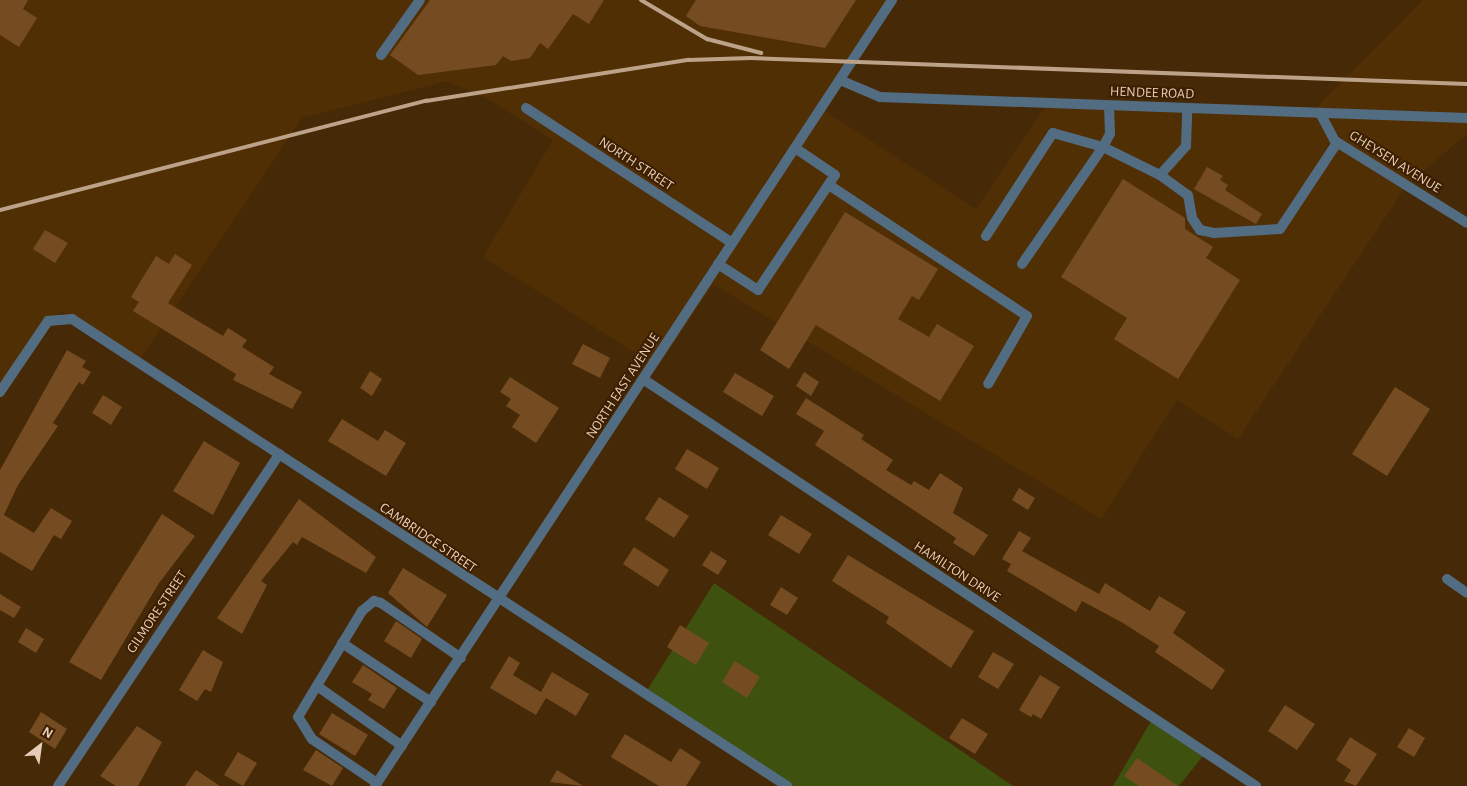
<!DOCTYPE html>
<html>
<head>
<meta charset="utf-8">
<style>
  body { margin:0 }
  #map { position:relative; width:1467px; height:786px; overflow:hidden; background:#462906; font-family:"Alegreya Sans",sans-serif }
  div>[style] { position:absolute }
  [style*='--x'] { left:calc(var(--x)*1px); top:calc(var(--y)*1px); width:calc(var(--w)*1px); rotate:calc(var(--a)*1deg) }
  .built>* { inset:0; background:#512f05 }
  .green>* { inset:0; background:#3e510e }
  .building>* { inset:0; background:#754c21 }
  .lane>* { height:10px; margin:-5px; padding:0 5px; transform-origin:5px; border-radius:5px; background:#526c82 }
  .street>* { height:10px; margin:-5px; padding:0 5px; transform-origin:5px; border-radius:5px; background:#526c82 }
  .rail>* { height:4px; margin:-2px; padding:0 2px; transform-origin:2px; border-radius:2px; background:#bba288 }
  span { translate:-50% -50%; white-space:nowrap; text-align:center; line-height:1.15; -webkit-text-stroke:4px #3c1f00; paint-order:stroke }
  .street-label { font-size:14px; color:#e5cdb7 }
  .north { position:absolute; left:15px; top:721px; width:50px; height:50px; -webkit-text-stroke:4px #3c1f00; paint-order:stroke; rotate:30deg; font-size:14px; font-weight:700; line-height:20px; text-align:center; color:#e5cdb7 }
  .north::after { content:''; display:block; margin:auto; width:18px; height:22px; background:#e5cdb7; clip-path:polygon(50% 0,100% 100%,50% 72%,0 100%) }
</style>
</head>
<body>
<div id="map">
  <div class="built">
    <i style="clip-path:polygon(0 0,897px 0,825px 111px,976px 209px,1049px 101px,1314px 110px,1423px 0,1467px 0,1467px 134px,1407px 185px,1238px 439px,1177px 400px,1101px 519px,713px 284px,658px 367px,483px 257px,553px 140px,491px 101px,447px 81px,302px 118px,140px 359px,61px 311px,0 399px)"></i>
  </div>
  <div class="green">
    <i style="clip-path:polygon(714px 583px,1013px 786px,788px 786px,646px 692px)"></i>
    <i style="clip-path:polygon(1154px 716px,1207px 751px,1179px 786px,1113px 786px)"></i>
  </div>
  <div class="building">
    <i style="clip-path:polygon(0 0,28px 0,23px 9px,37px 18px,19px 47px,0 35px)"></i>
    <i style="clip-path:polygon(430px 0,604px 0,589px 24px,573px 14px,548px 49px,540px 43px,530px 58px,511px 61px,503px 56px,496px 65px,418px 75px,390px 55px)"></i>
    <i style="clip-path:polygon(696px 0,856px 0,825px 48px,700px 26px,686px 16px)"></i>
    <i style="clip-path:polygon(1207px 167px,1223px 176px,1220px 180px,1228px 185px,1225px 190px,1262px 214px,1256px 224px,1194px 189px)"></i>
    <i style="clip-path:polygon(1123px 179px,1185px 218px,1185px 229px,1213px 247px,1206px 258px,1240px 280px,1178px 379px,1114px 339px,1127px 318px,1061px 277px)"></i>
    <i style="clip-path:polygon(845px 212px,938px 269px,919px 300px,912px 296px,898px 319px,929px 337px,937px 324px,974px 346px,940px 401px,816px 325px,789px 369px,760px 350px)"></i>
    <i style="clip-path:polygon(45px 230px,68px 243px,55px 263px,33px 249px)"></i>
    <i style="clip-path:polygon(175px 254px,192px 265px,168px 303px,223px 336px,228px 328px,247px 340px,242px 347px,274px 367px,269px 374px,302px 392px,292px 409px,233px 380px,236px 374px,133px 311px,139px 302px,131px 297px,156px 256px,169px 264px)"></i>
    <i style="clip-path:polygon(583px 344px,610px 358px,600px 378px,572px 364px)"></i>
    <i style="clip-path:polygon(67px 350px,86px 361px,82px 367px,91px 372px,83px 385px,79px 382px,53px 423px,58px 426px,18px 485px,4px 515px,34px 533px,51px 508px,72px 521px,61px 539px,54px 535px,32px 571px,0 552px,0 470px)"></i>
    <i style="clip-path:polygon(370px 371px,382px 379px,372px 396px,360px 388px)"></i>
    <i style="clip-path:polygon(804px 372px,819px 382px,811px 396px,796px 386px)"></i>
    <i style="clip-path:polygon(735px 373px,774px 396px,762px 416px,723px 392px)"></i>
    <i style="clip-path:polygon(510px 377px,559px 408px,536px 443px,512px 427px,520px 415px,506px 406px,511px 399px,500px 392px)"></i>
    <i style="clip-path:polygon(1395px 387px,1430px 409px,1387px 476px,1352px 454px)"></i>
    <i style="clip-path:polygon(103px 395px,122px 407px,111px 425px,92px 413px)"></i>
    <i style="clip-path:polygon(806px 398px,864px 435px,861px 439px,893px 460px,886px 470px,911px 485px,914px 481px,929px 490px,940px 473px,963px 488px,953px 513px,988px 535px,974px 556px,953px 543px,956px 538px,815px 445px,824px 431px,796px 414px)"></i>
    <i style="clip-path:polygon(342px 419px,378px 441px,385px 430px,406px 443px,386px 476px,328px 441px)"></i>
    <i style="clip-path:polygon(204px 441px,240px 463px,213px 515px,173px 491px)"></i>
    <i style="clip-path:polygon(687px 449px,719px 468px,707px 489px,675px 469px)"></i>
    <i style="clip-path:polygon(1019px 488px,1035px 498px,1028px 510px,1012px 500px)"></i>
    <i style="clip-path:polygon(659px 497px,689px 516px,674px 538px,645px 519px)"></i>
    <i style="clip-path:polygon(299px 499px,376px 557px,366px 573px,302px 537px,297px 545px,293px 542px,261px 581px,267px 585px,242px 634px,217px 618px)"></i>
    <i style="clip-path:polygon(162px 514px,195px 536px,159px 583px,101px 680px,69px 662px)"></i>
    <i style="clip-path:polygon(781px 515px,812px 534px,799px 554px,768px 535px)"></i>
    <i style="clip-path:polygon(1019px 531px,1031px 538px,1022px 551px,1099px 594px,1105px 583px,1150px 611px,1159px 596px,1186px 612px,1173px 633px,1225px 670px,1212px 690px,1155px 652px,1159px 646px,1123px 623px,1082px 601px,1076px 612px,1007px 571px,1011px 564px,1002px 559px)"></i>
    <i style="clip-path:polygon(634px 547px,669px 570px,658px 587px,623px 564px)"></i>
    <i style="clip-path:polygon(711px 551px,727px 561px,718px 575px,702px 565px)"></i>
    <i style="clip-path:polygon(848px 555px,974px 631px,951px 668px,886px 623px,889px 617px,832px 581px)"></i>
    <i style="clip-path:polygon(403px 568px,447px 595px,427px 627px,388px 593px)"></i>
    <i style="clip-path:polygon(781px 587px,798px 598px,787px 615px,770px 605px)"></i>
    <i style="clip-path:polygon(0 594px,21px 607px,14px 618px,0 610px)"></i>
    <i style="clip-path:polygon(396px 621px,422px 639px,411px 658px,384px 641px)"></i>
    <i style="clip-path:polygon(680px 625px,709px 643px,696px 665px,667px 647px)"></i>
    <i style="clip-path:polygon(26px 628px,44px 639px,36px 653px,18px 642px)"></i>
    <i style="clip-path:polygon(203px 650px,223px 662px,211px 692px,205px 689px,197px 701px,179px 690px)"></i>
    <i style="clip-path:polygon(993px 652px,1014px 664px,998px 689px,978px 677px)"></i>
    <i style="clip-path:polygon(509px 656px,520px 663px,513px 675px,541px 692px,552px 672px,589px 694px,576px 716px,546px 698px,536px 715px,490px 688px)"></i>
    <i style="clip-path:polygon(735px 661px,760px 677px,747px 698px,722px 682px)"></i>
    <i style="clip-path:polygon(363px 665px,397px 688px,384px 709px,368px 700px,372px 694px,352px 682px)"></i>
    <i style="clip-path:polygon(1040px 675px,1060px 687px,1041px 719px,1033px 714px,1031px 717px,1019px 710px)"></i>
    <i style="clip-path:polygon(1285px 705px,1315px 724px,1297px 750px,1268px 731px)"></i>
    <i style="clip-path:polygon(41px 712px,67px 729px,55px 749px,29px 732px)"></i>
    <i style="clip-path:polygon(332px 713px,368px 735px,355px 756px,319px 734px)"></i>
    <i style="clip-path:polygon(962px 718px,988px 734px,975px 754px,949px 738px)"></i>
    <i style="clip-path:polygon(137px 726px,162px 742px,138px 786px,116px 786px,100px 776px)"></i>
    <i style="clip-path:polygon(1409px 728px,1425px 738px,1414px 757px,1397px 747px)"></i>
    <i style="clip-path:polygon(625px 734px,671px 762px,680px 748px,701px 762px,686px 786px,659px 786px,611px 757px)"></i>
    <i style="clip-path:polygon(1350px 737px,1377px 754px,1356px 786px,1344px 781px,1351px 770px,1336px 760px)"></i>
    <i style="clip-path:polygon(316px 750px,343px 768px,332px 786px,303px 770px)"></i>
    <i style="clip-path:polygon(238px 752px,257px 763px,243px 786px,224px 775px)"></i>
    <i style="clip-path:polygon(1137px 758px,1178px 786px,1139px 786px,1124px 776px)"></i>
    <i style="clip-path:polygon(196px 770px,220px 786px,185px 786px)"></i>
    <i style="clip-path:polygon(557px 770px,583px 786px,550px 782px)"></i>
  </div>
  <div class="lane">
    <i style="--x:381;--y:55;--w:67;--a:-54.7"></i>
    <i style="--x:1160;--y:175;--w:39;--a:-48"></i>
    <i style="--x:1186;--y:146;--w:38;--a:-88"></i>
    <i style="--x:829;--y:185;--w:237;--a:33.5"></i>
    <i style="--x:1027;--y:316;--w:78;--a:119.8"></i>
    <i style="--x:986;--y:236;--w:123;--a:-57"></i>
    <i style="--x:1053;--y:133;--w:52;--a:15.6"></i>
    <i style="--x:1103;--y:147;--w:64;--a:26.2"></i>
    <i style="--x:1160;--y:175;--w:34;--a:36"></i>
    <i style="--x:1188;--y:195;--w:23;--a:80"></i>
    <i style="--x:1192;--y:218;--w:14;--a:56"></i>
    <i style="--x:1200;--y:230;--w:14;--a:12"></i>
    <i style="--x:1214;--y:233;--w:66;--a:-3.5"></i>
    <i style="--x:1280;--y:229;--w:103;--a:-56.5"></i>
    <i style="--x:718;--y:264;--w:48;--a:33"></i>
    <i style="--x:758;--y:290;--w:138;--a:-56.2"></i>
    <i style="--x:835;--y:175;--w:48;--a:-146"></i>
    <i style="--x:1022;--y:264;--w:142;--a:-55.3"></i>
    <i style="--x:1103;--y:147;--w:15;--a:-62"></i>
    <i style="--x:1110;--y:134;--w:28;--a:-92"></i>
    <i style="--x:1447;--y:579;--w:24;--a:35"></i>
    <i style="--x:342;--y:643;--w:107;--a:33.5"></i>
    <i style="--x:317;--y:686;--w:104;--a:35.2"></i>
    <i style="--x:377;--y:783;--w:78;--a:-145.9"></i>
    <i style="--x:312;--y:739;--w:26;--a:-122"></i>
    <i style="--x:298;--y:717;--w:124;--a:-58.9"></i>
    <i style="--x:362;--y:611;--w:16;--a:-40"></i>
    <i style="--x:374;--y:601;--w:7;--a:16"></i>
    <i style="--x:381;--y:603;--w:97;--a:34.5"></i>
  </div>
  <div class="street">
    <i style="--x:840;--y:80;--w:43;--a:23"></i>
    <i style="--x:880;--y:97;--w:587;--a:2.05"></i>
    <i style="--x:526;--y:108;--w:246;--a:33.2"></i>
    <i style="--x:1320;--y:113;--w:32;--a:62"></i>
    <i style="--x:1335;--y:141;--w:155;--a:31.8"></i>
    <i style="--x:643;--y:379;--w:736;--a:33.58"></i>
    <i style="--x:0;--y:392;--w:86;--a:-55.9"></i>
    <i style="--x:48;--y:321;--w:24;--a:-5"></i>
    <i style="--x:72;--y:319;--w:854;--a:33.15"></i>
    <i style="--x:58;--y:786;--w:399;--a:-56.3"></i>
    <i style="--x:375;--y:786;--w:941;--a:-56.66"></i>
  </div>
  <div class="rail">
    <i style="--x:641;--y:0;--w:77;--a:30.6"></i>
    <i style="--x:707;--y:39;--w:56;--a:14.5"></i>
    <i style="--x:0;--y:210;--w:440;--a:-14.4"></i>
    <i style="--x:426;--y:101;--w:266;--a:-8.9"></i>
    <i style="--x:689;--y:60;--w:62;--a:-1.8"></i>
    <i style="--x:751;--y:58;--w:716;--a:2.08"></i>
  </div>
  <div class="street-label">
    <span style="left:1152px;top:93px;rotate:2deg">HENDEE ROAD</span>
    <span style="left:1395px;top:162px;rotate:32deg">GHEYSEN AVENUE</span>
    <span style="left:636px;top:164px;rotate:33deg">NORTH STREET</span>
    <span style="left:623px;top:386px;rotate:-57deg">NORTH EAST AVENUE</span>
    <span style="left:428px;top:538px;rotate:34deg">CAMBRIDGE STREET</span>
    <span style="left:957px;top:572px;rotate:33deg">HAMILTON DRIVE</span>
    <span style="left:157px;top:612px;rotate:-56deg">GILMORE STREET</span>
  </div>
  <div class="north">N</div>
</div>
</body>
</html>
